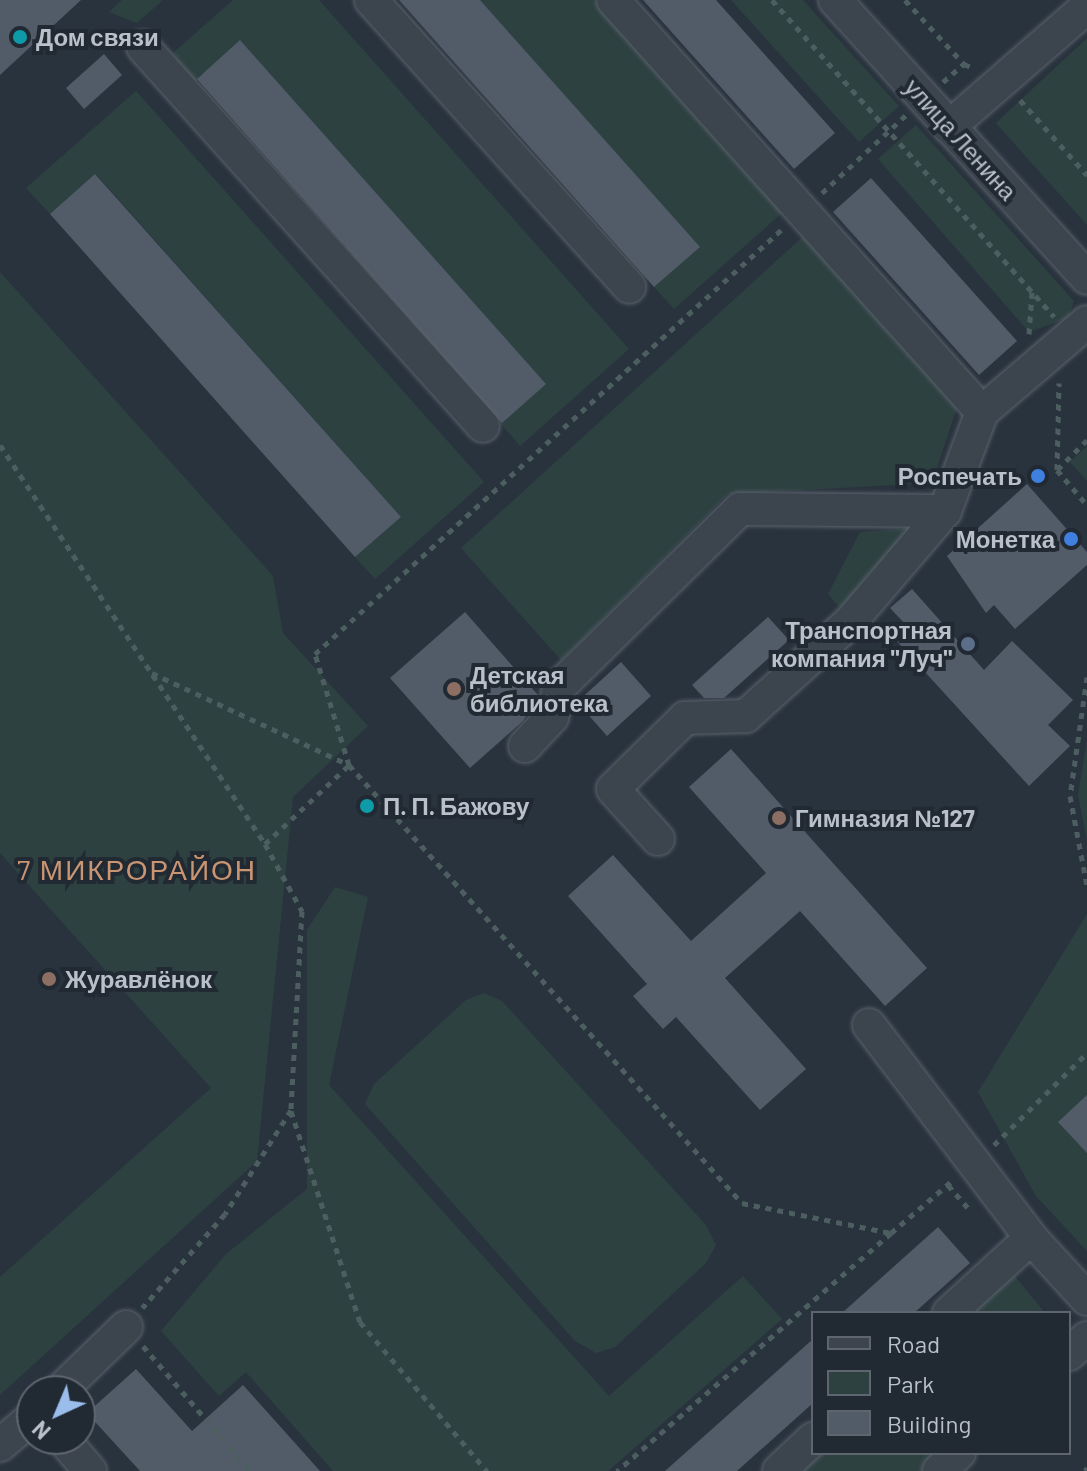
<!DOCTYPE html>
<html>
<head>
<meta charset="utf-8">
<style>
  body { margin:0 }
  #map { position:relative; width:1087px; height:1471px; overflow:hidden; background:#29333e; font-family:Barlow,sans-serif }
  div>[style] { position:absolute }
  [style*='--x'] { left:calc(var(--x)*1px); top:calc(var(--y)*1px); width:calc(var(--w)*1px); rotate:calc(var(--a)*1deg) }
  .green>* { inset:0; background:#2e4141 }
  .building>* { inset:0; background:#525c68 }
  .path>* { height:5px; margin-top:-2.5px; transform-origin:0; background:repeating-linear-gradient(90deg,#4d5e60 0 6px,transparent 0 12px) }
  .roads { filter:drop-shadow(0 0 2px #5a626c) drop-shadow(0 0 2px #5a626c) }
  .minor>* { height:32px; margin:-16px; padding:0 16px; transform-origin:16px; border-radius:16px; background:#3c444e }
  .dots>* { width:22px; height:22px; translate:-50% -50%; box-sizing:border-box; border:4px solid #212933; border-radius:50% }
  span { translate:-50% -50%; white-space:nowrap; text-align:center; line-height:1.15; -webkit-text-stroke:8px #212933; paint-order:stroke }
  .poi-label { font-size:24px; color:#b9c0c9; font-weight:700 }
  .left { translate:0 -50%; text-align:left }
  .right { translate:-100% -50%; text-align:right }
  .street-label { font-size:24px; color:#b9c0c9 }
  .quarter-label { font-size:28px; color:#ca9573; letter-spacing:2px }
  .legend { position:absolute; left:811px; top:1311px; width:260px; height:144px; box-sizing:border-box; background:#212933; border:2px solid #5e656f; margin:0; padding:10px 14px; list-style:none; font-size:24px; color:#b9c0c9 }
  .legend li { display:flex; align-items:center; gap:16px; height:40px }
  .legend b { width:40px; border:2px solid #5e656f }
  .north { position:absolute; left:16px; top:1375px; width:80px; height:80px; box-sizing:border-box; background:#212933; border:2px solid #5e656f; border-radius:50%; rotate:224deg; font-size:22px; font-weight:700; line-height:32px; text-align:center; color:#b9c0c9 }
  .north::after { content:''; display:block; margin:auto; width:28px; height:36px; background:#9abdec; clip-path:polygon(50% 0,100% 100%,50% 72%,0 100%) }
</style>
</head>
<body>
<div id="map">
  <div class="green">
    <i style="clip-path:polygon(122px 0,163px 0,137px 23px,109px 12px)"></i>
    <i style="clip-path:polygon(233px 0,319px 0,629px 349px,520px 446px,501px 424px,545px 383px,241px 41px,195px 81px,172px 54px)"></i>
    <i style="clip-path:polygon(480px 0,594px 0,783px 212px,674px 309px,654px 287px,699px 247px)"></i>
    <i style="clip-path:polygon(731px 0,803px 0,899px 106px,859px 142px)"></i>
    <i style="clip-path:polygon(1087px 38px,1087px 225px,996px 123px)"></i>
    <i style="clip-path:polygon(136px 91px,484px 482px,375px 579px,355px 557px,401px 517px,96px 174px,50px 214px,26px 188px)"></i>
    <i style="clip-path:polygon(916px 125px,1074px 301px,1068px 318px,1029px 332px,878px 159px)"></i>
    <i style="clip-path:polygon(807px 233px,959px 402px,932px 483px,728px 494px,561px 660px,461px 548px)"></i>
    <i style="clip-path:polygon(0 272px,273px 576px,283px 633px,368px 726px,293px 797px,257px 1161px,0 1395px,0 1277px,211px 1088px,0 853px)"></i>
    <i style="clip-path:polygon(1087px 446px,1087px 481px,1070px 462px)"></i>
    <i style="clip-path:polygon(915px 528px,845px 614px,828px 594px,860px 532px)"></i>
    <i style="clip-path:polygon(1087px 740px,1087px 841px,1078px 795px)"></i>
    <i style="clip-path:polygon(335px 887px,368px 897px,329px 1085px,609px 1396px,743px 1276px,782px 1319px,608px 1471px,333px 1471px,246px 1372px,219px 1396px,161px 1331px,226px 1254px,307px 1189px,307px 930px)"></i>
    <i style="clip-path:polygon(1087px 914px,1087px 1251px,1036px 1196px,978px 1092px)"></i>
    <i style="clip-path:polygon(484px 993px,502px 1001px,706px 1225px,716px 1245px,706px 1263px,615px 1347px,596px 1353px,575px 1341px,365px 1104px,374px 1084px,466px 1000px)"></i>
    <i style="clip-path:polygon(1014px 1275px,1045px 1313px,972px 1313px)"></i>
    <i style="clip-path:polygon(818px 1453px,942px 1453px,922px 1471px,798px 1471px)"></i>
  </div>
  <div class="building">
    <i style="clip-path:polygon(0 0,81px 0,0 75px)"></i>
    <i style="clip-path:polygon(399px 0,480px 0,700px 247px,654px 287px)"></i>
    <i style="clip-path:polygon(643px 0,716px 0,835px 133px,794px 169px)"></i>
    <i style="clip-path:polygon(240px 40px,546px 384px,502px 423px,197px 79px)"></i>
    <i style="clip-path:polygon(104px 54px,122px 75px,84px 109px,66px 88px)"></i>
    <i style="clip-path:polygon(95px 174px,401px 517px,355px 557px,50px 214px)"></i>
    <i style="clip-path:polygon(871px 178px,1017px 341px,979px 375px,833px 212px)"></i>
    <i style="clip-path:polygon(1027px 484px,1087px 552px,1087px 565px,1015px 629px,994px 605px,986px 613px,947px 556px)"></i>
    <i style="clip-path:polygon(912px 589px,984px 670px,1012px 641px,1073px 700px,1048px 725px,1070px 746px,1029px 786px,894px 638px,908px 627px,890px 608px)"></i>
    <i style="clip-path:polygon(465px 612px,538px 695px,523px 721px,470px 768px,390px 678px)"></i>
    <i style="clip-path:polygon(768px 617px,789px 640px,724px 698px,704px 698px,692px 685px)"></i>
    <i style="clip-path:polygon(621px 662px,651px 696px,607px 736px,577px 702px)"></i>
    <i style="clip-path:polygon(731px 749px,927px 968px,885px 1006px,800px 911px,725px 978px,806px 1069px,760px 1110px,676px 1017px,663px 1029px,633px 996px,647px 984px,568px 896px,613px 855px,691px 941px,766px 873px,689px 787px)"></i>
    <i style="clip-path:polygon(1087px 1095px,1087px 1153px,1058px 1122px)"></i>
    <i style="clip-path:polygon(938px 1227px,970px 1263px,914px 1313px,842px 1313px)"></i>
    <i style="clip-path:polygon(813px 1339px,813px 1403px,737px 1471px,665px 1471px)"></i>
    <i style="clip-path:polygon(136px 1369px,192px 1431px,243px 1385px,320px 1471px,140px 1471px,87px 1413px)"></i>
  </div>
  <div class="path">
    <i style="--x:772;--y:0;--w:424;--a:48.3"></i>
    <i style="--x:905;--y:0;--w:87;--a:47.3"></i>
    <i style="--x:943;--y:82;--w:28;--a:-41"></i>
    <i style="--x:964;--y:64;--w:10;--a:24"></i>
    <i style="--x:1020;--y:100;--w:101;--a:48.2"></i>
    <i style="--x:822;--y:193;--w:115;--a:-42.9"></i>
    <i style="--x:1029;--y:334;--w:42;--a:-85.9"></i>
    <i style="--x:1087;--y:440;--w:42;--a:135"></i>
    <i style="--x:1057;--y:470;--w:46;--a:49.4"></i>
    <i style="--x:0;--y:445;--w:479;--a:56.4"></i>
    <i style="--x:265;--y:844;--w:77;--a:61.1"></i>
    <i style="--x:302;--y:911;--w:199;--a:93.2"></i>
    <i style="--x:291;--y:1110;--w:123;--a:122.4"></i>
    <i style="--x:225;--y:1214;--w:125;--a:131.4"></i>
    <i style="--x:1057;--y:470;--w:87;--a:-88.7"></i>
    <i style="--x:152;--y:673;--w:217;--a:25"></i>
    <i style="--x:349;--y:765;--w:588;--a:48.1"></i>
    <i style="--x:742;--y:1203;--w:152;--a:11.4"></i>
    <i style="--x:891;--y:1233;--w:363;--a:139"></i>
    <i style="--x:1087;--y:677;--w:120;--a:98.1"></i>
    <i style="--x:1070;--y:796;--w:92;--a:79.3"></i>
    <i style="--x:265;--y:844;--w:115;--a:-43.2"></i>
    <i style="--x:349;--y:765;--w:116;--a:-107"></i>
    <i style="--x:315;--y:654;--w:631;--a:-42.3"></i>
    <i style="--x:291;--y:1111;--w:222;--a:71.9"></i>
    <i style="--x:360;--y:1322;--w:196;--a:49.6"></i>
    <i style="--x:994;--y:1145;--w:131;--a:-44.7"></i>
    <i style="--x:948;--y:1185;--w:35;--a:49"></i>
    <i style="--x:891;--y:1233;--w:82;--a:-40.5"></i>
    <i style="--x:143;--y:1346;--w:165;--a:49.4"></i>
    <i style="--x:1085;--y:1471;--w:4;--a:-56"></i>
  </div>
  <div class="roads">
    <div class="minor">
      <i style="--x:371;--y:0;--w:386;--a:48"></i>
      <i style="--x:613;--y:0;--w:553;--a:48.15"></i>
      <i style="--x:835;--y:0;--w:375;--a:47.8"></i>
      <i style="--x:143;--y:47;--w:509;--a:48.1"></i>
      <i style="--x:949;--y:127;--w:183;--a:-41"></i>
      <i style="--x:525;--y:746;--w:40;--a:-47"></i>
      <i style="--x:552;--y:717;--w:32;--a:-76"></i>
      <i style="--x:560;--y:686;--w:252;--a:-44.5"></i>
      <i style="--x:740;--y:509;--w:205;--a:0.6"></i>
      <i style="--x:658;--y:839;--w:67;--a:-132"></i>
      <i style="--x:613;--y:789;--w:101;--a:-44.6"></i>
      <i style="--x:685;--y:718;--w:61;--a:-1.9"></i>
      <i style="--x:746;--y:716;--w:142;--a:-42.1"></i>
      <i style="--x:851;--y:621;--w:145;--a:-49.5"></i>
      <i style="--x:945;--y:511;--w:106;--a:-69.5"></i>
      <i style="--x:982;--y:412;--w:138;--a:-40.6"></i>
      <i style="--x:869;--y:1025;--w:268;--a:52.7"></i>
      <i style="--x:949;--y:1313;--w:111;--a:-42.4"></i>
      <i style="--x:1031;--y:1238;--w:83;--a:47.4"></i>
      <i style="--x:1069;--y:1354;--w:24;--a:-42"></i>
      <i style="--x:60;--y:1391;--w:92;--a:-44.1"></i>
      <i style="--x:63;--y:1439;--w:42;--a:49.8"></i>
      <i style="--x:0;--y:1445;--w:42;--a:-40.2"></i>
      <i style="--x:779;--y:1471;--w:47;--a:-43.3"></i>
      <i style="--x:939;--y:1471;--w:27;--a:-42"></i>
    </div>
  </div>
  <div class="dots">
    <i style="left:20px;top:37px;background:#0f9aa8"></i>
    <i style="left:1038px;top:476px;background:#3f7fe0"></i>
    <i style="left:1071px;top:539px;background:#3f7fe0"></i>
    <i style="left:968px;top:644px;background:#5c6f8a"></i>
    <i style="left:454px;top:689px;background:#8d6e63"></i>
    <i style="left:367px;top:806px;background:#0f9aa8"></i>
    <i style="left:779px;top:818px;background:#8d6e63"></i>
    <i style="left:49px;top:979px;background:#8d6e63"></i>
  </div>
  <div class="poi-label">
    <span class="left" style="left:36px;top:37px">Дом связи</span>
    <span class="right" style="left:1022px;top:476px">Роспечать</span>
    <span class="right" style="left:1055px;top:539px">Монетка</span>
    <span class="right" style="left:952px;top:644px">Транспортная<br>компания "Луч"</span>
    <span class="left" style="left:470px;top:689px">Детская<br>библиотека</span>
    <span class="left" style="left:383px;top:806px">П. П. Бажову</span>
    <span class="left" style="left:795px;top:818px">Гимназия №127</span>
    <span class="left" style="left:65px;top:979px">Журавлёнок</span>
  </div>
  <div class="street-label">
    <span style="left:961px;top:139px;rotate:48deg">улица Ленина</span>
  </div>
  <div class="quarter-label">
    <span style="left:137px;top:869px">7 МИКРОРАЙОН</span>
  </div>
  <ul class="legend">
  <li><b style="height:10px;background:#3c444e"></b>Road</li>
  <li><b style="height:22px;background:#2e4141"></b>Park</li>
  <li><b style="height:22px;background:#525c68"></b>Building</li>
  </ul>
  <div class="north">N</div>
</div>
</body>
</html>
